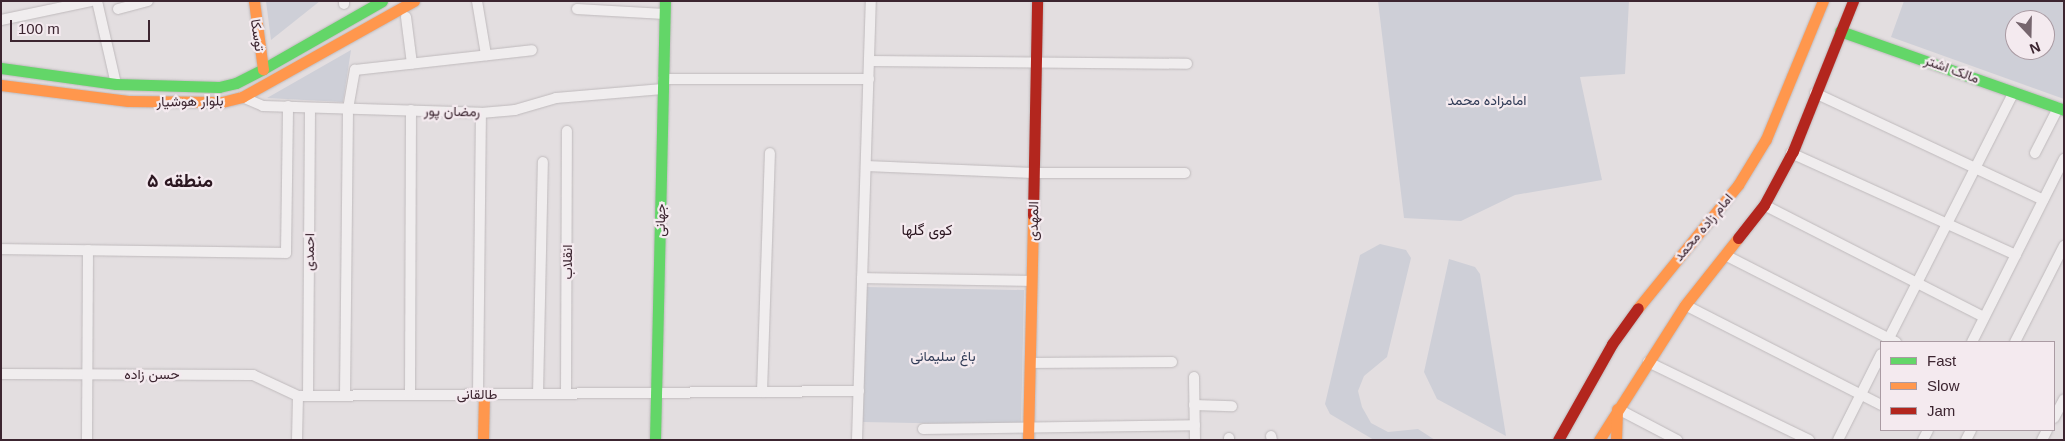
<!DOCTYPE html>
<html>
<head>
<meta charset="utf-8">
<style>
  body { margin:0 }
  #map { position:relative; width:2065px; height:441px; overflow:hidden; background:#e3dee0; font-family:Helvetica,Vazirmatn,sans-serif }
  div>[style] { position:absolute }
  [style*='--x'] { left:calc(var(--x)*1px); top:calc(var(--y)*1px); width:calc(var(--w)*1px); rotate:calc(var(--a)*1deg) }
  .green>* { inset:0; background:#cecfd7 }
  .roads { filter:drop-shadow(0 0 1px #bfbabc) drop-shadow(0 0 1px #bfbabc) }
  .street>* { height:10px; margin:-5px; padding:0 5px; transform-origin:5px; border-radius:5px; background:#f0edee }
  .fast>* { height:11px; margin:-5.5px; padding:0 5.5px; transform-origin:5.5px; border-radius:5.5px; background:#63d668 }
  .slow>* { height:11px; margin:-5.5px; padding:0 5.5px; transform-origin:5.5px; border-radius:5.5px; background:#ff974d }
  .jam>* { height:11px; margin:-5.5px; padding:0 5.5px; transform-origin:5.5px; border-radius:5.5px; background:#b3261e }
  span { translate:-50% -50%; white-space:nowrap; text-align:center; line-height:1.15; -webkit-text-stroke:4.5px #f4eaef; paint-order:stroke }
  .street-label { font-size:14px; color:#3c2530 }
  .park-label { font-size:14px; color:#323d58 }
  .neighbourhood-label { font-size:15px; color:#2c1721 }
  .district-label { font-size:19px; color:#2c1721; font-weight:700 }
  .frame { position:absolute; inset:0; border:2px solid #3c2530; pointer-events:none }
  .legend { position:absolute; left:1880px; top:341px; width:175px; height:90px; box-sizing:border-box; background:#f4eaef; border:1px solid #aa9ba3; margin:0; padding:6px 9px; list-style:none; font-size:15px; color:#3c2530 }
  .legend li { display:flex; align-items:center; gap:10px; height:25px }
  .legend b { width:25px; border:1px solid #aa9ba3 }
  .north { position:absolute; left:2005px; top:10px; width:50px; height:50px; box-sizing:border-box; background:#f4eaef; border:1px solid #aa9ba3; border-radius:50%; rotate:159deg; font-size:14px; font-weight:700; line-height:20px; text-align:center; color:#3c2530 }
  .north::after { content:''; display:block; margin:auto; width:18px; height:22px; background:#76666e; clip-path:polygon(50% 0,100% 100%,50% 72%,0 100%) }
  .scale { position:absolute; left:10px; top:20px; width:140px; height:22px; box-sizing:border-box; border:2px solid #3c2530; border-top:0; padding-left:6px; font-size:15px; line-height:18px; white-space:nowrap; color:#3c2530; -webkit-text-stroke:4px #f4eaef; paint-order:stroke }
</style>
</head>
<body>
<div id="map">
  <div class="green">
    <i style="clip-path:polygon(266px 1px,320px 1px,271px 40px)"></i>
    <i style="clip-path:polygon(1378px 1px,1629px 1px,1625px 74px,1580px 77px,1602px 180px,1515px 195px,1461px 221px,1404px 218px)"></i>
    <i style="clip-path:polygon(evenodd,1904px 1px,2064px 1px,2064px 99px,1891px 37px,1904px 1px,2015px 20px,2045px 20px,2045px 50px,2015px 50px,2015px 20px)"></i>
    <i style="clip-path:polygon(351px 50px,343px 102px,267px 98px)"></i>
    <i style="clip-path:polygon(1380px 244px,1406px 250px,1411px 258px,1387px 357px,1364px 376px,1358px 391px,1362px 407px,1371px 423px,1388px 432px,1418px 429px,1435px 440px,1374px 440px,1330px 414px,1325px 404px,1360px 255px)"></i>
    <i style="clip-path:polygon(1449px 259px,1475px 267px,1480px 274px,1506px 436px,1437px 399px,1424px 372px)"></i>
    <i style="clip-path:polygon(866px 287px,1024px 290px,1021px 425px,863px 422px)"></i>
  </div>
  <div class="roads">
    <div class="street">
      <i style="--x:97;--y:1;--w:85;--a:77.1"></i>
      <i style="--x:344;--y:1;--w:3;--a:90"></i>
      <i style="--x:477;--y:1;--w:55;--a:80.5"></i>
      <i style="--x:118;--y:9;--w:31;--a:-15"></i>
      <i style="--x:577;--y:9;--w:87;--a:3.3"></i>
      <i style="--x:406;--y:17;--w:47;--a:82.7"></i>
      <i style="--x:1;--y:20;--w:92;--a:-11.9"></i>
      <i style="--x:869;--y:61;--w:318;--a:0.5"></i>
      <i style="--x:663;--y:79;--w:206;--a:0"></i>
      <i style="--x:1815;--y:93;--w:252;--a:25.1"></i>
      <i style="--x:242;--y:97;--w:23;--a:23"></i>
      <i style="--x:263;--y:106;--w:218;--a:1.8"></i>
      <i style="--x:481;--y:113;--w:34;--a:-5"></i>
      <i style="--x:515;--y:110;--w:43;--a:-16.3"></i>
      <i style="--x:556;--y:98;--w:107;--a:-4.8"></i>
      <i style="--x:1791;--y:153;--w:247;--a:24.4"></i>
      <i style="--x:2035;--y:153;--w:51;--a:-62.9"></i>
      <i style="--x:866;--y:166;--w:167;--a:2.4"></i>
      <i style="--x:1033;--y:173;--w:152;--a:0"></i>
      <i style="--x:1764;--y:205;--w:247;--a:27"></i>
      <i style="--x:1;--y:249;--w:285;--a:0.8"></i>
      <i style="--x:286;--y:253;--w:147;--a:-89.2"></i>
      <i style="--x:1725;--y:255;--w:192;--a:27"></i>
      <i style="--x:862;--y:278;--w:169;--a:1"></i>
      <i style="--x:1685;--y:305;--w:220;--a:27"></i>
      <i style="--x:1887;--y:342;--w:280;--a:-63.1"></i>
      <i style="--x:1972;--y:342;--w:205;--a:-63.3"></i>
      <i style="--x:2015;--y:342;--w:108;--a:-63"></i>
      <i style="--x:1648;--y:362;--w:179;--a:25.8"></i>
      <i style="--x:1030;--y:363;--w:142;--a:-0.4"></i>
      <i style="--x:1;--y:374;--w:252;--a:0.2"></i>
      <i style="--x:253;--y:375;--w:50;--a:25"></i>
      <i style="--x:298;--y:396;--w:561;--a:-0.51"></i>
      <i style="--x:1194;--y:377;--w:63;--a:89.1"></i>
      <i style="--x:762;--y:392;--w:239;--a:-88.1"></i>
      <i style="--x:478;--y:394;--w:281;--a:-89.4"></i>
      <i style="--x:538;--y:394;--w:232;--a:-88.8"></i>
      <i style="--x:566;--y:394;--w:263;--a:-89.8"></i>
      <i style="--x:410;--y:395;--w:285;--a:-89.8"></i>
      <i style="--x:308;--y:396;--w:288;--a:-89.6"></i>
      <i style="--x:345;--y:396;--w:287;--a:-89.4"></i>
      <i style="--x:348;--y:109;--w:40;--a:-80"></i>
      <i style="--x:355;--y:70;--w:178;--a:-6.4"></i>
      <i style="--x:1194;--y:405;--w:38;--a:2"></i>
      <i style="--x:1618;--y:409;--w:67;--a:27.7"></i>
      <i style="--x:2054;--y:418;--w:21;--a:-62"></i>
      <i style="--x:923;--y:429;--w:272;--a:-0.8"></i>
      <i style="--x:1271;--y:436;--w:4;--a:76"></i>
      <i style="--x:87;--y:440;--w:190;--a:-89.7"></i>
      <i style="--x:297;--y:440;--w:44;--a:-88.7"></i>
      <i style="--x:857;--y:440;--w:439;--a:-88.2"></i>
      <i style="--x:1229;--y:440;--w:2;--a:-90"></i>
      <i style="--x:1838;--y:440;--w:96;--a:-63.4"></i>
      <i style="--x:1923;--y:440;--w:11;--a:-63"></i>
      <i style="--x:1966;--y:440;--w:11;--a:-63"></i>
      <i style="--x:2042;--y:440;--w:11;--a:-63"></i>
    </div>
    <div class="fast">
      <i style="--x:1840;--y:31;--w:238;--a:19.4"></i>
      <i style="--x:1;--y:68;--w:116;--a:7.9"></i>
      <i style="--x:116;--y:84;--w:103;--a:1.7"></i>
      <i style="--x:219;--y:87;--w:17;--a:-13"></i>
      <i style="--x:236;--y:83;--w:30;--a:-27"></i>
      <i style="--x:263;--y:69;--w:137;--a:-29.7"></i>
      <i style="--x:655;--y:440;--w:439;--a:-88.7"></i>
    </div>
    <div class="slow">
      <i style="--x:254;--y:1;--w:69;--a:82.5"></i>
      <i style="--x:1;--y:85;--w:128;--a:7.2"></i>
      <i style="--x:128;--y:101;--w:94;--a:0.6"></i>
      <i style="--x:222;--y:102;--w:21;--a:-14"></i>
      <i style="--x:242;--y:97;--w:197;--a:-29.2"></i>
      <i style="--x:1638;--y:308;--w:159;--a:-50.9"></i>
      <i style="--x:1738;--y:185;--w:54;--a:-58.7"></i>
      <i style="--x:1766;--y:139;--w:149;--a:-67.6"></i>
      <i style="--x:483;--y:440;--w:46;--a:-88.8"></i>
      <i style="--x:1028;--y:440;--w:225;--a:-88.7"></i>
      <i style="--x:1599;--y:440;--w:160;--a:-57.5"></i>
      <i style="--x:1685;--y:305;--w:85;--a:-51.7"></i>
      <i style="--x:1616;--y:440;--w:31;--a:-88"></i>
    </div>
    <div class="jam">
      <i style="--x:1033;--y:215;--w:214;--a:-88.9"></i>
      <i style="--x:1738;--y:238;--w:42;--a:-51.8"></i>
      <i style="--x:1764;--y:205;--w:61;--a:-61.8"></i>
      <i style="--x:1793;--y:151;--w:162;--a:-68.2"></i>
      <i style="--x:1558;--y:440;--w:110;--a:-60.6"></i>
      <i style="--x:1612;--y:344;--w:44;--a:-54.2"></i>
    </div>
  </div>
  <div class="street-label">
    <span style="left:258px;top:35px;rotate:82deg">توسکا</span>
    <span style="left:1952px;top:69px;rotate:20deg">مالک اشتر</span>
    <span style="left:190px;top:101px;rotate:-1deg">بلوار هوشیار</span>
    <span style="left:452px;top:111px;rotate:1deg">رمضان پور</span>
    <span style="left:660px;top:220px;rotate:-89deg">جهانی</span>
    <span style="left:1033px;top:221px;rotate:-89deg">المهدی</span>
    <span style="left:1703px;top:227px;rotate:-50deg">امام زاده محمد</span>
    <span style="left:309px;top:252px;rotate:-89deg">احمدی</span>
    <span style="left:567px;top:262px;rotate:-90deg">انقلاب</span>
    <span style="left:152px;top:374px">حسن زاده</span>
    <span style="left:477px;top:394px">طالقانی</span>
  </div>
  <div class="park-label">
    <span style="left:1487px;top:100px">امامزاده محمد</span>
    <span style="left:943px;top:356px">باغ سلیمانی</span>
  </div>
  <div class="neighbourhood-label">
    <span style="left:927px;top:230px">کوی گلها</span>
  </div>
  <div class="district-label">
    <span style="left:180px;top:181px">منطقه ۵</span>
  </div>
  <div class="frame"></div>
  <ul class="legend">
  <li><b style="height:6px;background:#63d668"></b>Fast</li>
  <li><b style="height:6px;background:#ff974d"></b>Slow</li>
  <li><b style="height:6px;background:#b3261e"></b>Jam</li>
  </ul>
  <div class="north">N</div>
  <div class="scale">100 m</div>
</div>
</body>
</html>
